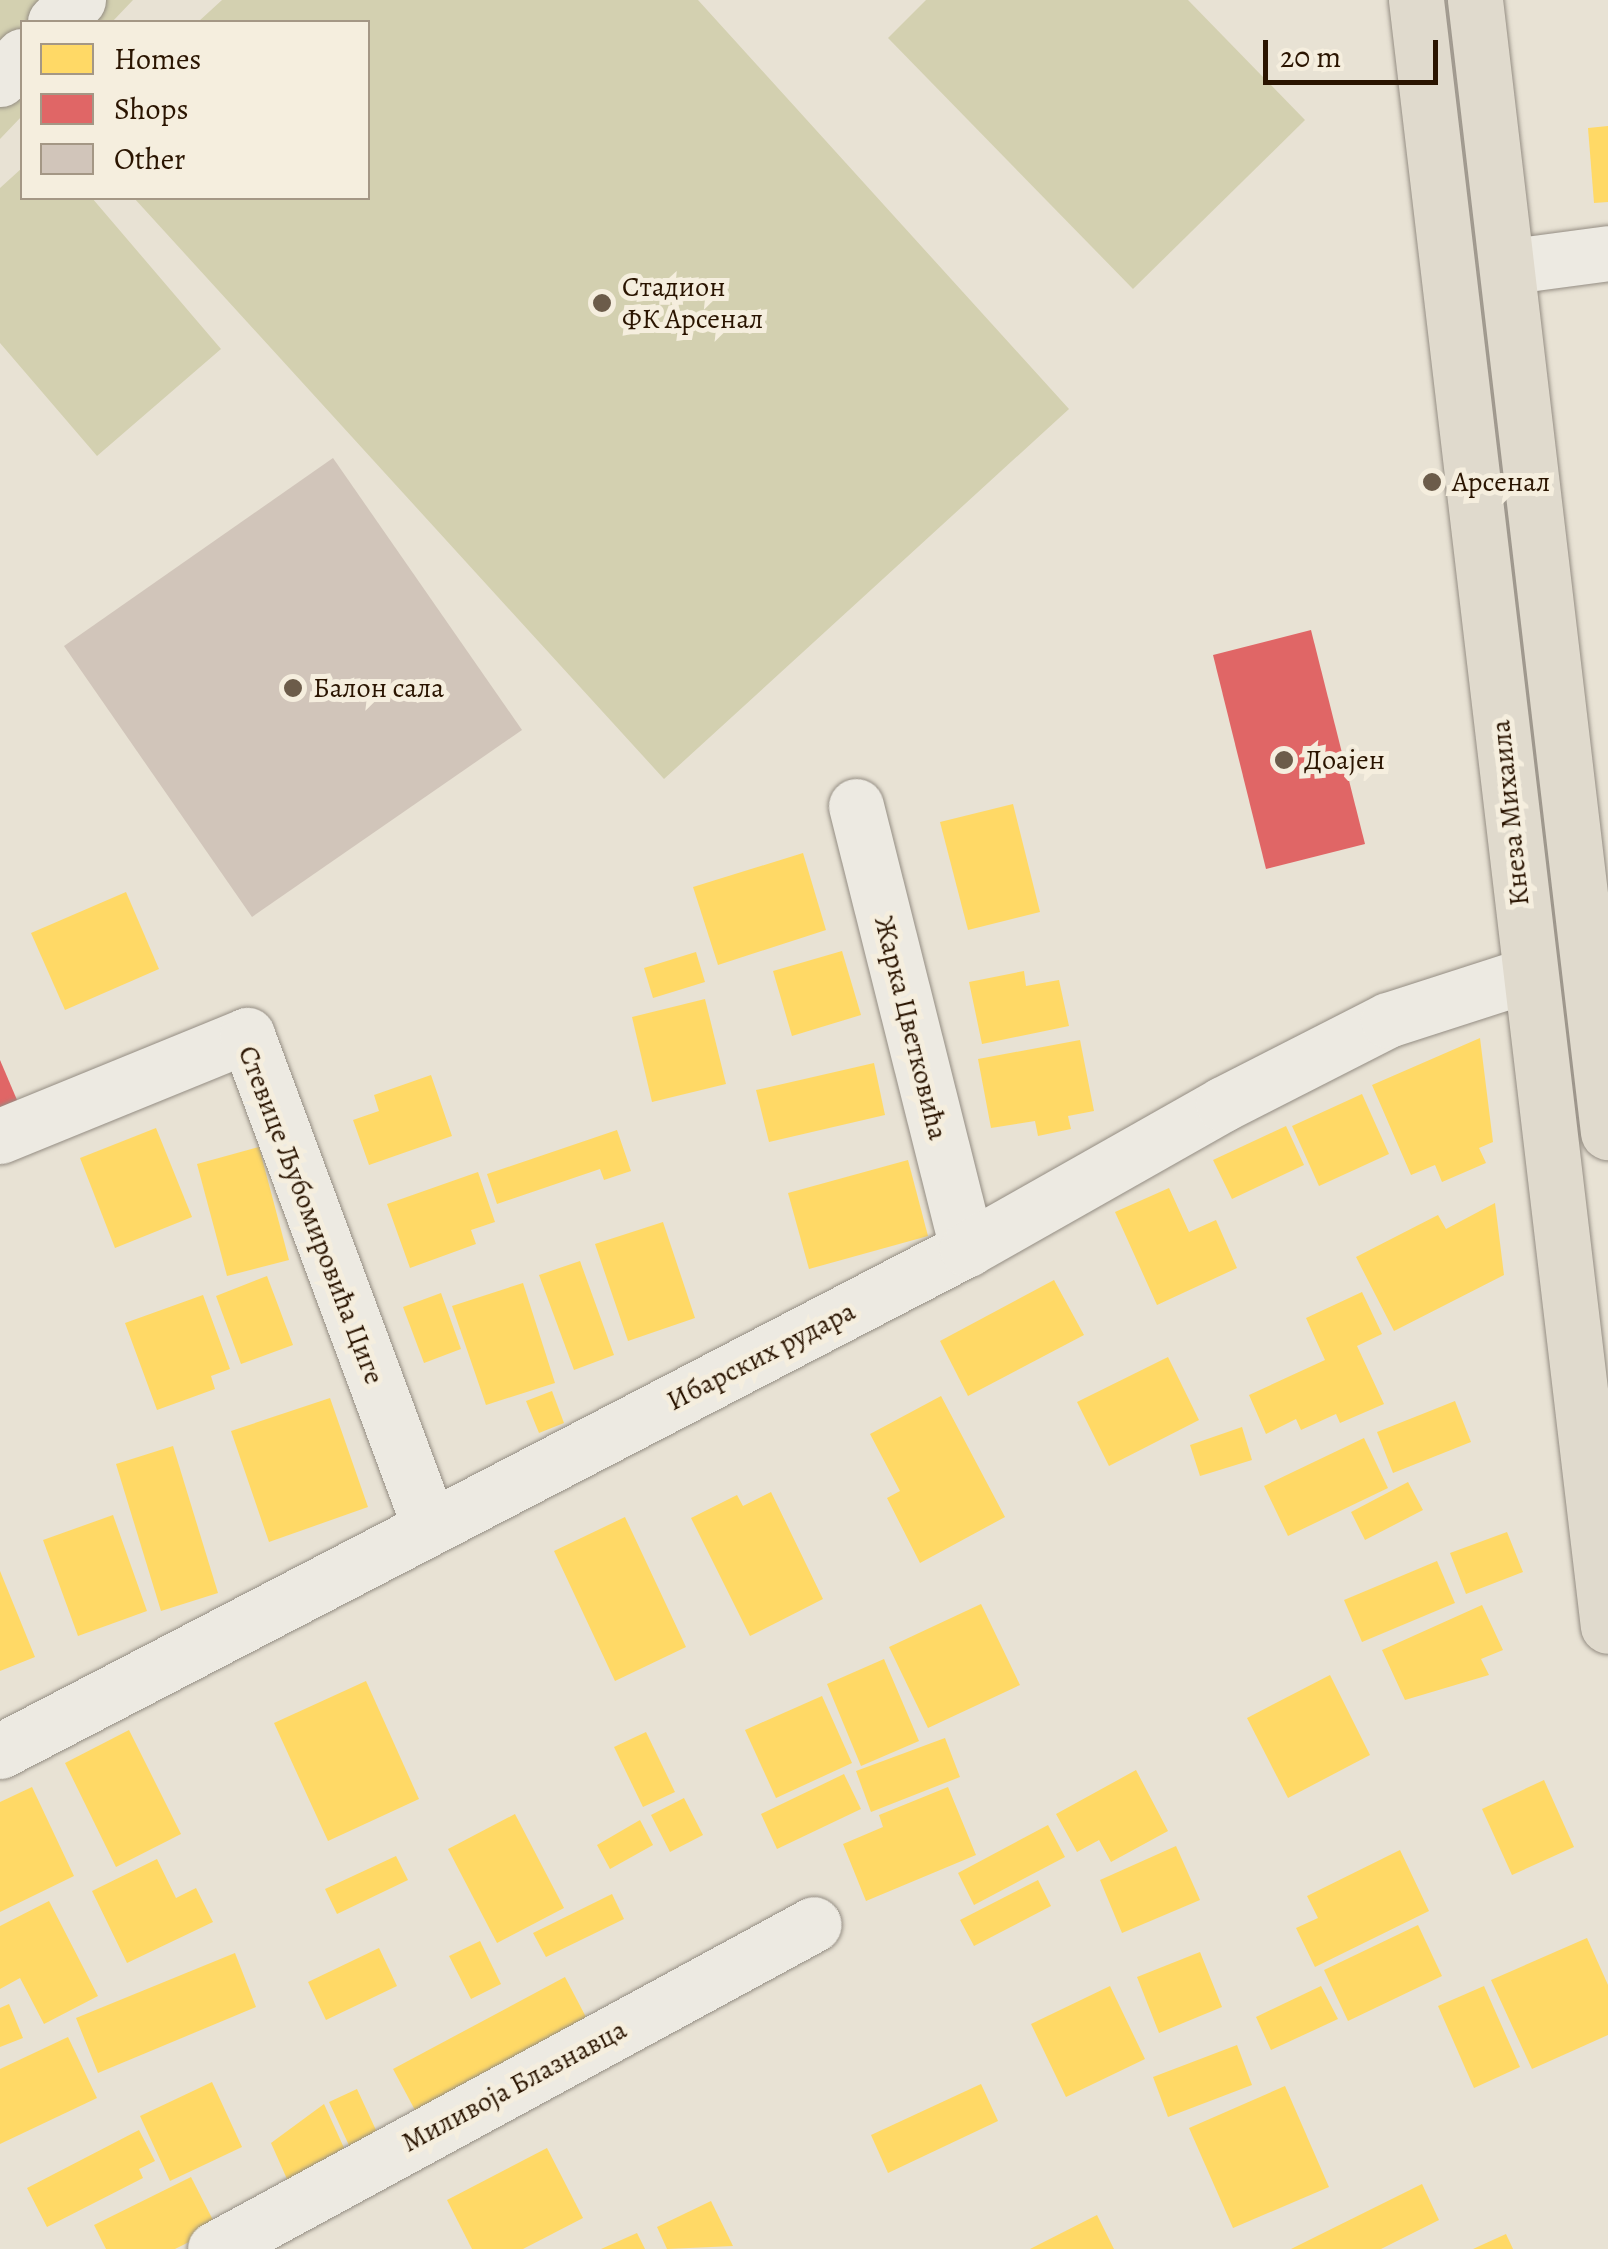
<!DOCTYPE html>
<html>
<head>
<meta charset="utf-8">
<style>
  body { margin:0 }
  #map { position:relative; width:1608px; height:2249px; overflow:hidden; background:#e8e2d4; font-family:Alegreya,serif }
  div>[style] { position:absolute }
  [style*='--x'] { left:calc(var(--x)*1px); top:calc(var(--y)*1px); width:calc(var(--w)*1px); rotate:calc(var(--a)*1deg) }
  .green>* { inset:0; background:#d3d0b0 }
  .homes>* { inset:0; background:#ffd966 }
  .shops>* { inset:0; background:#e06666 }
  .building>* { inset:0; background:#d1c5ba }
  .roads { filter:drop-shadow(0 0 2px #948d83) drop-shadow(0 0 2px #948d83) }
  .minor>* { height:55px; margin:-27.5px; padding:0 27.5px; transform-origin:27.5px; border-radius:27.5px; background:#edeae2 }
  .major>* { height:55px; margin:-27.5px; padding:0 27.5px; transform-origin:27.5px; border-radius:27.5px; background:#e0dacd }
  .dots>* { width:28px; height:28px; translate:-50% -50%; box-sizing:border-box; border:5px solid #f5eede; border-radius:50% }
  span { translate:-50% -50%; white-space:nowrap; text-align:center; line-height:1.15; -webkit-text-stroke:10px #f5eede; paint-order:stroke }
  .poi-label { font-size:28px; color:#2a1400 }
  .left { translate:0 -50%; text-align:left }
  .street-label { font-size:28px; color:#2a1400 }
  .legend { position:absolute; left:20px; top:20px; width:350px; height:180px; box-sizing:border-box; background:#f5eede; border:2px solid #a49785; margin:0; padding:12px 18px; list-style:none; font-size:30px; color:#2a1400 }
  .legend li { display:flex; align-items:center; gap:20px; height:50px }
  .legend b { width:50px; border:2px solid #a49785 }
  .scale { position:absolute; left:1263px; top:40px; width:175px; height:45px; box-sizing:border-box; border:5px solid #2a1400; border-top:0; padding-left:12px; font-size:30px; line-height:35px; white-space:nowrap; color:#2a1400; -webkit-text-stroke:8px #f5eede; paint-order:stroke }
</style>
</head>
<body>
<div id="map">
  <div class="green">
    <i style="clip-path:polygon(0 0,133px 0,112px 22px,22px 22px,22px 116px,0 139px)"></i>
    <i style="clip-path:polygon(222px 0,698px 0,1069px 409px,664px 779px,134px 198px,368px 198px,368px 22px,198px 22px)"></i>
    <i style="clip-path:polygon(926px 0,1188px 0,1305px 120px,1133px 289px,888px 38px)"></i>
    <i style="clip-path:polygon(22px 168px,22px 198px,92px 198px,221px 349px,97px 456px,0 343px,0 188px)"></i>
  </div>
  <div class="homes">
    <i style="clip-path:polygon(1608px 126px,1608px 202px,1594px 203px,1588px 128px)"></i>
    <i style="clip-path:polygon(1013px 804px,1040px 912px,968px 930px,940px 822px)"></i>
    <i style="clip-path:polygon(803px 853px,826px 930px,718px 965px,693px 887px)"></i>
    <i style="clip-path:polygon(126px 892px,159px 969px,65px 1010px,31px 933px)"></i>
    <i style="clip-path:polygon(842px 951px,861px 1015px,792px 1036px,773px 971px)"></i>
    <i style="clip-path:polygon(696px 952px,705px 982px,653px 998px,644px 968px)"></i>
    <i style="clip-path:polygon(1024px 971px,1026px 986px,1059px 980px,1069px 1026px,982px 1044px,969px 982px)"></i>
    <i style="clip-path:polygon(705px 999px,726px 1084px,652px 1102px,632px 1017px)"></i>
    <i style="clip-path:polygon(1480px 1038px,1493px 1142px,1479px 1148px,1486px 1163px,1442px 1182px,1435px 1165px,1411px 1175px,1372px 1085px)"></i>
    <i style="clip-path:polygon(1080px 1040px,1094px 1111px,1068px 1116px,1071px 1129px,1038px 1136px,1035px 1121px,991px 1128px,978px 1059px)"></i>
    <i style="clip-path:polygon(874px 1063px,885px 1115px,769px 1142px,756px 1090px)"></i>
    <i style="clip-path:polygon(431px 1075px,452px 1136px,369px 1165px,353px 1120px,379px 1111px,374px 1095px)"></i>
    <i style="clip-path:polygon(1362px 1094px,1389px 1154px,1319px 1186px,1292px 1126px)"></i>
    <i style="clip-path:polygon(1286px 1126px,1304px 1165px,1232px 1199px,1213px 1160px)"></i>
    <i style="clip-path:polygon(156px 1128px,192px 1217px,115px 1248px,80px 1158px)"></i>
    <i style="clip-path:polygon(617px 1130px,631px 1171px,604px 1180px,600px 1169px,497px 1204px,487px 1174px)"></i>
    <i style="clip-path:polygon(259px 1147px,289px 1260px,227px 1276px,197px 1164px)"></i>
    <i style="clip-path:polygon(908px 1160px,928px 1236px,809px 1269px,788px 1193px)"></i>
    <i style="clip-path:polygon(478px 1172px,495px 1222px,471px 1230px,476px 1244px,410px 1268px,387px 1204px)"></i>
    <i style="clip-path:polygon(1169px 1188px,1189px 1232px,1216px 1220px,1237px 1268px,1157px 1305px,1115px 1212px)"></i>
    <i style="clip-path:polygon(1495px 1203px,1504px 1275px,1394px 1331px,1356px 1257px,1438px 1215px,1446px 1229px)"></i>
    <i style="clip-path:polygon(663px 1222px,695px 1318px,628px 1341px,595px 1244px)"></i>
    <i style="clip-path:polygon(580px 1261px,614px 1355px,574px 1370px,539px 1275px)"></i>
    <i style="clip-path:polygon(267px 1276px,293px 1345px,241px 1364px,216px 1296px)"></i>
    <i style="clip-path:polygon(1054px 1280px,1084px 1335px,968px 1396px,940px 1341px)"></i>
    <i style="clip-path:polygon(523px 1283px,555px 1383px,486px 1405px,452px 1306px)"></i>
    <i style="clip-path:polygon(1362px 1292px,1382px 1334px,1357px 1346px,1384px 1404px,1340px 1423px,1336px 1414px,1301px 1430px,1296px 1419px,1266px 1434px,1249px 1395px,1325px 1360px,1306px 1318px)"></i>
    <i style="clip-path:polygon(441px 1293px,461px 1349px,424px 1363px,403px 1307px)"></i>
    <i style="clip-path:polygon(203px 1295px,230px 1369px,211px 1376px,215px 1389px,157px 1410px,125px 1323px)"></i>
    <i style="clip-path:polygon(1168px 1357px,1199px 1420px,1109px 1466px,1077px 1402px)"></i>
    <i style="clip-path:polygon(552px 1391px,564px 1423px,539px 1433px,526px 1401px)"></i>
    <i style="clip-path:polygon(941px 1396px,1005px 1517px,920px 1563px,887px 1498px,900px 1491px,870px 1434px)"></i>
    <i style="clip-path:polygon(330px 1398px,368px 1507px,269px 1542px,231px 1431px)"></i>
    <i style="clip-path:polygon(1455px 1401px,1471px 1442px,1393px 1473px,1377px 1432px)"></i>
    <i style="clip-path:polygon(1242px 1427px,1252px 1460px,1200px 1476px,1190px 1445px)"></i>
    <i style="clip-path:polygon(1364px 1438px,1388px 1488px,1288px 1536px,1264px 1486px)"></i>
    <i style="clip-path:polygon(173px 1446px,218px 1593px,161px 1611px,116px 1464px)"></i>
    <i style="clip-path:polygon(1408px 1482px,1423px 1510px,1365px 1540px,1351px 1512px)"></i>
    <i style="clip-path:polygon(771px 1492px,823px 1599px,750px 1636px,691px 1518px,737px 1495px,743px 1506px)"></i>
    <i style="clip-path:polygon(113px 1515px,147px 1611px,78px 1636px,43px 1540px)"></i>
    <i style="clip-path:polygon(625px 1517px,686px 1647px,615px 1681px,554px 1551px)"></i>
    <i style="clip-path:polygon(1507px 1532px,1523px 1572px,1466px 1594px,1450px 1553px)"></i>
    <i style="clip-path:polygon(1437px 1561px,1455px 1603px,1362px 1642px,1344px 1600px)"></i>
    <i style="clip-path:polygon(0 1571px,35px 1657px,0 1671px)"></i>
    <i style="clip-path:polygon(981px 1604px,1020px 1685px,928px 1728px,889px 1647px)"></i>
    <i style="clip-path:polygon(1482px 1605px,1503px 1650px,1481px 1659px,1489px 1675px,1405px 1700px,1382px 1650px)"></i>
    <i style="clip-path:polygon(884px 1659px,919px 1741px,861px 1766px,827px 1684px)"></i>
    <i style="clip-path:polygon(1330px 1675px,1370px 1755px,1288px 1798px,1247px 1718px)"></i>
    <i style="clip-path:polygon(366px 1681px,419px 1799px,328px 1841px,274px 1723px)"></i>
    <i style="clip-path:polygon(822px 1696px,852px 1763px,776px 1798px,745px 1730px)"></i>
    <i style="clip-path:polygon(129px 1730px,181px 1834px,116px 1867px,65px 1763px)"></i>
    <i style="clip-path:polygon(646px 1732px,675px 1792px,643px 1807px,614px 1747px)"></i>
    <i style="clip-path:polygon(945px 1738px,960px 1777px,871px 1812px,856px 1771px)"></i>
    <i style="clip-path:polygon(1136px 1770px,1168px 1831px,1111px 1862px,1099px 1840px,1077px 1852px,1056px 1814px)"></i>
    <i style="clip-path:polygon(844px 1774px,861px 1809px,777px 1849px,761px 1814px)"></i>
    <i style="clip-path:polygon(1544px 1780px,1574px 1847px,1512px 1875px,1482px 1809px)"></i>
    <i style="clip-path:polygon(32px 1787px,74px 1876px,0 1912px,0 1802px)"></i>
    <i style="clip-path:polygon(948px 1787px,976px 1855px,866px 1901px,843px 1844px,883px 1827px,879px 1815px)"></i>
    <i style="clip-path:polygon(684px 1798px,703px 1835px,670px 1852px,651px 1815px)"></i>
    <i style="clip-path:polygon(515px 1814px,564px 1908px,497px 1943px,448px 1849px)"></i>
    <i style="clip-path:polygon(640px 1820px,653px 1845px,610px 1869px,597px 1845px)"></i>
    <i style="clip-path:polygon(1048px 1825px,1065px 1857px,974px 1905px,958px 1873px)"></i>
    <i style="clip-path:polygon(1176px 1846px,1200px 1900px,1122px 1933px,1100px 1880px)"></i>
    <i style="clip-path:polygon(1400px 1850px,1429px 1911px,1315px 1967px,1296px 1928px,1318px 1918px,1307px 1896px)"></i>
    <i style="clip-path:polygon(396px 1856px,408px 1880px,337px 1914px,325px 1889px)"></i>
    <i style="clip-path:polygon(157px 1859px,176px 1898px,196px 1888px,213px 1922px,127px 1963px,92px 1891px)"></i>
    <i style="clip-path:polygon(1038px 1880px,1051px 1906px,974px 1946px,960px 1920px)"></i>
    <i style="clip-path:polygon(612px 1894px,624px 1919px,546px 1957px,533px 1933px)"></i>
    <i style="clip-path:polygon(49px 1901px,98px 1996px,44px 2024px,20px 1978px,0 1989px,0 1926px)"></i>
    <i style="clip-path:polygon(1418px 1925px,1442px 1976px,1348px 2021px,1324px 1970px)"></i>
    <i style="clip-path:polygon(1587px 1938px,1608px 1985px,1608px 2035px,1532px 2069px,1491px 1980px)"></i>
    <i style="clip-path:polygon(480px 1941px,501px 1984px,471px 1999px,449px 1956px)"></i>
    <i style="clip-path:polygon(379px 1948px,397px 1986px,326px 2020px,308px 1982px)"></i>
    <i style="clip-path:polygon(1200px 1952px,1222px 2007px,1159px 2033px,1137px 1977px)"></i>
    <i style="clip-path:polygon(235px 1953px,256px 2007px,98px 2073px,76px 2018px)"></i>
    <i style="clip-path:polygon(565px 1977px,587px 2019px,416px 2112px,393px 2069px)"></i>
    <i style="clip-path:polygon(1110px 1986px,1145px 2059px,1066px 2097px,1031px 2024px)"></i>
    <i style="clip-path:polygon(1321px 1986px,1338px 2019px,1271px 2050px,1256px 2017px)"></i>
    <i style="clip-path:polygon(1484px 1986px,1520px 2067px,1474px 2088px,1438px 2006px)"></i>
    <i style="clip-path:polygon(9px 2004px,23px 2038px,0 2047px,0 2008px)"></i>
    <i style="clip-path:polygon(68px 2037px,97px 2098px,0 2144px,0 2069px)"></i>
    <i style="clip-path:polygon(1237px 2045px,1252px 2085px,1168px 2117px,1153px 2077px)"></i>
    <i style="clip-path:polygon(212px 2082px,242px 2147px,170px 2181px,140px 2116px)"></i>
    <i style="clip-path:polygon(981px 2084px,998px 2121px,888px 2173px,871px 2135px)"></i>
    <i style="clip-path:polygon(1285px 2086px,1329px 2187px,1233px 2228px,1189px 2128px)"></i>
    <i style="clip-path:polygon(357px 2089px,381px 2141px,353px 2154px,329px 2102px)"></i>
    <i style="clip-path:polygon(324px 2104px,350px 2161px,291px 2188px,271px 2143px)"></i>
    <i style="clip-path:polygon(139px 2130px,155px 2161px,139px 2169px,143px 2178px,47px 2227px,27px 2188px)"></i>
    <i style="clip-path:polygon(547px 2148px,583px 2218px,523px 2249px,472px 2249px,447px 2200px)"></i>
    <i style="clip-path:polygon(191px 2177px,217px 2228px,175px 2249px,106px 2249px,94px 2225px)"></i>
    <i style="clip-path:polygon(1422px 2184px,1439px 2220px,1381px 2249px,1291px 2249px)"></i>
    <i style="clip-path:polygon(711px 2201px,733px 2246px,667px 2249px,657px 2227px)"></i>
    <i style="clip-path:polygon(1097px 2215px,1114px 2249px,1030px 2249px)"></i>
    <i style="clip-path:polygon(637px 2233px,645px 2249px,601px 2249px)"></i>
    <i style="clip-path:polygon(1506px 2234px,1513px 2249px,1473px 2249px)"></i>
  </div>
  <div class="shops">
    <i style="clip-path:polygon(1311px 630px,1365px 844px,1266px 869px,1213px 655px)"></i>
    <i style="clip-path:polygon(0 1060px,20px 1107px,0 1115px)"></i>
  </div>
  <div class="building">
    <i style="clip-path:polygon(333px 458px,522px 730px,252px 917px,64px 646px)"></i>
  </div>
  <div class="roads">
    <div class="minor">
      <i style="--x:55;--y:22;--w:32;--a:-44"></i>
      <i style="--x:0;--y:79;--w:32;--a:-46"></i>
      <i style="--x:1511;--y:266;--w:98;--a:-7.6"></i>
      <i style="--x:856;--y:806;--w:457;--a:75.9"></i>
      <i style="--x:0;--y:1136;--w:267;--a:-22.2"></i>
      <i style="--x:247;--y:1035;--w:523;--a:69.62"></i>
      <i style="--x:0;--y:1751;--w:1090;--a:-27.44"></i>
      <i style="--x:967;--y:1249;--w:294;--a:-29.5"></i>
      <i style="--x:1223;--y:1104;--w:185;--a:-27"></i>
      <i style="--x:1388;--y:1020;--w:146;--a:-17.9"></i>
      <i style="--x:215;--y:2249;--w:681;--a:-28.48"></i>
    </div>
    <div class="major">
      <i style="--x:1416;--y:0;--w:1637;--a:83.27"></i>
      <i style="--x:1475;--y:0;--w:1140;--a:83.3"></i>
    </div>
  </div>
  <div class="dots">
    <i style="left:602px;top:303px;background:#6c5c4a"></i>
    <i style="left:1432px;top:482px;background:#6c5c4a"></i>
    <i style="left:293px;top:688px;background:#6c5c4a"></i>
    <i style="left:1284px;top:760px;background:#6c5c4a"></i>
  </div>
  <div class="poi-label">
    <span class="left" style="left:622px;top:303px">Стадион<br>ФК Арсенал</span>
    <span class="left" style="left:1452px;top:482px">Арсенал</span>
    <span class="left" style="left:313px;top:688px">Балон сала</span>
    <span class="left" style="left:1304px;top:760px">Доајен</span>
  </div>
  <div class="street-label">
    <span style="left:1510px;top:813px;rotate:-96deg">Кнеза Михаила</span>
    <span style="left:911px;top:1028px;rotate:76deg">Жарка Цветковића</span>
    <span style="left:311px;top:1215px;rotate:69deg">Стевице Љубомировића Циге</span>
    <span style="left:761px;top:1356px;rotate:-27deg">Ибарских рудара</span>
    <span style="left:514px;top:2086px;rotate:-28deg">Миливоја Блазнавца</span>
  </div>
  <ul class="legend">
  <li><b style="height:28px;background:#ffd966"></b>Homes</li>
  <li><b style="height:28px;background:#e06666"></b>Shops</li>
  <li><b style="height:28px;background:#d1c5ba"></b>Other</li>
  </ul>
  <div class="scale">20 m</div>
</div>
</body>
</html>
